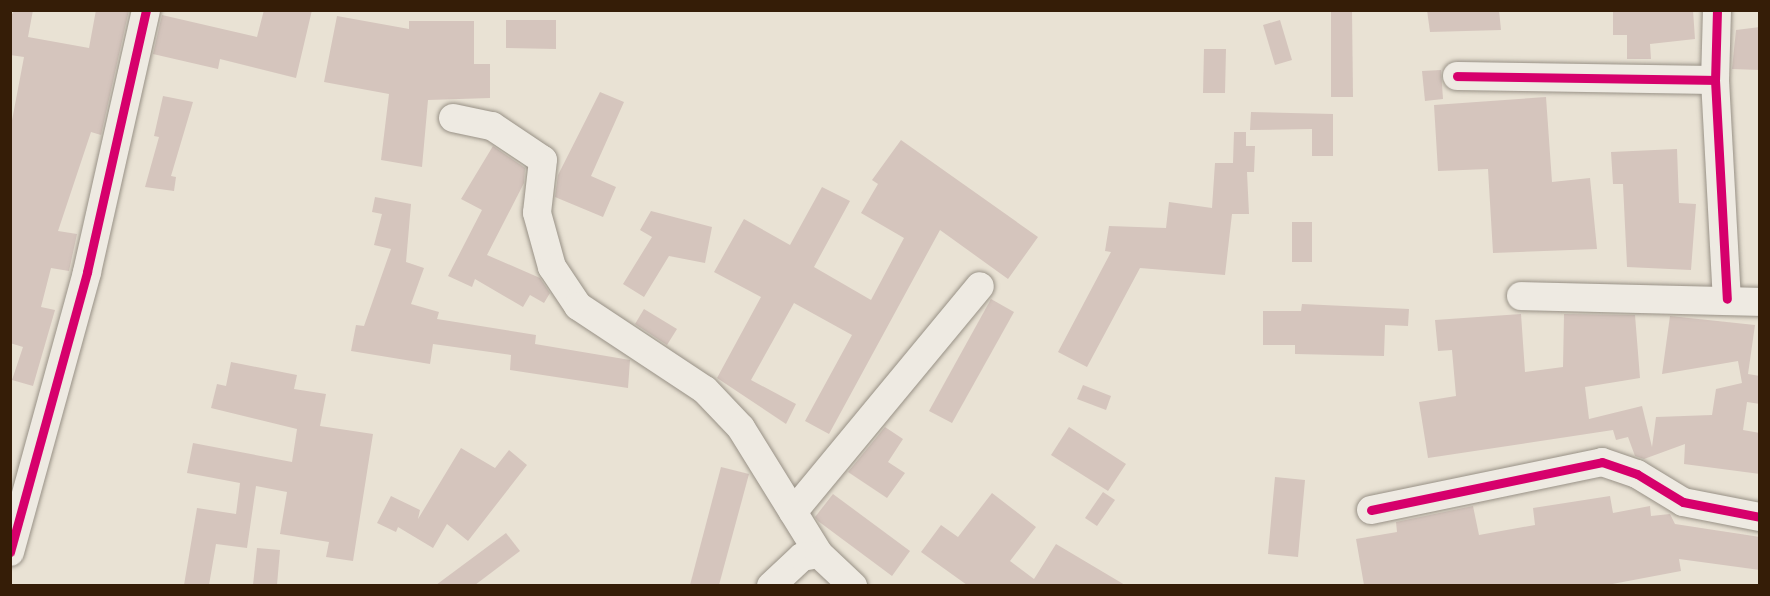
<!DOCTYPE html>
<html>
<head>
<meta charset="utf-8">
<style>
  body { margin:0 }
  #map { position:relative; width:1770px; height:596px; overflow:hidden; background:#e9e2d4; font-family:"Libre Bodoni",serif }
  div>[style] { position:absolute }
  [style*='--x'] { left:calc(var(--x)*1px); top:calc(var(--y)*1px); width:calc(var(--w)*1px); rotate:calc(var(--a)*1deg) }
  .building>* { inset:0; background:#d5c5bd }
  .roads { filter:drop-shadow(0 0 2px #989186) drop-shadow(0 0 2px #989186) }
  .minor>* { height:28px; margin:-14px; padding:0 14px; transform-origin:14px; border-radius:14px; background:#eeeae2 }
  .cycleway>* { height:9px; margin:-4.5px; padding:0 4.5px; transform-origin:4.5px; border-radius:4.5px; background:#d6006c }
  span { translate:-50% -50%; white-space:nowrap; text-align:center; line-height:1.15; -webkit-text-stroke:4.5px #f7eedd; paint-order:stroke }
  .frame { position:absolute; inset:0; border:12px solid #351d07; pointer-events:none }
</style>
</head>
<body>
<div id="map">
  <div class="building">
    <i style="clip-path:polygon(15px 10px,33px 10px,28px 37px,89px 48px,96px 10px,129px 10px,101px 135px,91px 132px,58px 231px,77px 234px,69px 271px,51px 268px,41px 307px,55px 310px,33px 386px,12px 380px,23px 347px,10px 343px,10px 131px,24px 57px,10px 55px,10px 17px)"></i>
    <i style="clip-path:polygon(264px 10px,312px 10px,296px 78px,220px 59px,218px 69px,153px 54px,162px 15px,257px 37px)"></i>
    <i style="clip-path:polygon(1331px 10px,1352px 10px,1353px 97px,1331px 97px)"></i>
    <i style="clip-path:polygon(1427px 10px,1499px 10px,1501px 30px,1430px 32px)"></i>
    <i style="clip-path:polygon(1613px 10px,1693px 10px,1695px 39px,1650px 44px,1651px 59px,1627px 59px,1627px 35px,1613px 35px)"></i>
    <i style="clip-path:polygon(337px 16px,409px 29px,409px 21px,474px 21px,474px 64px,490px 64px,490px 98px,428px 100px,422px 167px,381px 160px,389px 94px,324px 82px)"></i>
    <i style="clip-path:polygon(506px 20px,556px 20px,556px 49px,506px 48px)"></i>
    <i style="clip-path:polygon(1280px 20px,1292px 60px,1275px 65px,1263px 25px)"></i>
    <i style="clip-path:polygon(1760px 27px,1760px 70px,1732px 69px,1736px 30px)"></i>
    <i style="clip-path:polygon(1204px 49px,1226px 49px,1225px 93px,1203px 93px)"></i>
    <i style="clip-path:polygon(1441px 70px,1443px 99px,1425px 101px,1422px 71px)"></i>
    <i style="clip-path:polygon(600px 92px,624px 102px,591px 176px,616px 187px,603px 217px,555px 197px,558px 175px)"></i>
    <i style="clip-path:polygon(163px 96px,193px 102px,171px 176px,176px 177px,174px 191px,145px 187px,159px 137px,154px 136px)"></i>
    <i style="clip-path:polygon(1546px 97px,1552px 182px,1590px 178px,1597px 249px,1493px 253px,1488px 169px,1438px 171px,1434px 105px)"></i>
    <i style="clip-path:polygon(1251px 112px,1333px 114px,1333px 156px,1312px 156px,1312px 129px,1250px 130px)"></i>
    <i style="clip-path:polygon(1234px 132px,1246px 132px,1246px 146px,1255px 146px,1254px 172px,1247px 172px,1249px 214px,1232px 214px,1225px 275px,1140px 268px,1087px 367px,1058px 352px,1111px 252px,1105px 251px,1109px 226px,1166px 228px,1169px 202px,1212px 208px,1215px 163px,1233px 163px)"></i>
    <i style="clip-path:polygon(901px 140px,1038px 237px,1008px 279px,940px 230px,829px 434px,805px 421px,852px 335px,794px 303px,751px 380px,796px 404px,786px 424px,717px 378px,761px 297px,714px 272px,744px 219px,790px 245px,822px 187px,850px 201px,814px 267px,871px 300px,904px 238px,861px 213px,878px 184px,872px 180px)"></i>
    <i style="clip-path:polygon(493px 146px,525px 168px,524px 183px,487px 255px,540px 278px,550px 293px,544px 303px,530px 295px,523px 307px,475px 279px,472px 287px,448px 276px,482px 210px,461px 199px)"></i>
    <i style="clip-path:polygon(1677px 149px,1679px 203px,1696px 204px,1691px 270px,1627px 267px,1623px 184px,1613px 184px,1611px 152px)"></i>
    <i style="clip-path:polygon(375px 197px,411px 204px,406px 262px,424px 268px,411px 304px,439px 312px,437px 319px,536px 335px,535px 344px,630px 360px,628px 388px,510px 370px,511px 355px,433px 344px,430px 364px,351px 351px,356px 325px,364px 326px,391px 249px,374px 245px,382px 214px,372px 212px)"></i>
    <i style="clip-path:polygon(651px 211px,712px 227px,705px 263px,669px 256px,644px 297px,623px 284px,652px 237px,640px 230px)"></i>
    <i style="clip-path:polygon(1292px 222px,1312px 222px,1312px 262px,1292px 262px)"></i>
    <i style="clip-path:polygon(991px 299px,1014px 312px,952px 423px,929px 411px)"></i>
    <i style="clip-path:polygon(1302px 304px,1409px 309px,1408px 326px,1385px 325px,1384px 356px,1295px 354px,1295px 345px,1263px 345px,1263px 311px,1301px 311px)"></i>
    <i style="clip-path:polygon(644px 309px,677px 329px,667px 345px,635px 324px)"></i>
    <i style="clip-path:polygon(1521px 314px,1525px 372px,1563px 367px,1564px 314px,1635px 315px,1640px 378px,1585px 387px,1589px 419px,1642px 406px,1652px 447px,1656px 417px,1712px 415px,1716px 389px,1742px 383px,1738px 361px,1662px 374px,1670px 316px,1755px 325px,1748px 374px,1760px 376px,1760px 404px,1747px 402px,1743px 430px,1760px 433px,1760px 474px,1684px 464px,1685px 444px,1644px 459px,1635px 456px,1628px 437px,1616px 440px,1613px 430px,1428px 458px,1419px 402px,1456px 396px,1452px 350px,1438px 351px,1435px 320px)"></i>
    <i style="clip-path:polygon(231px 362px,297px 375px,294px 389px,326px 394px,320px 426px,373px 434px,353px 561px,326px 557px,329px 542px,280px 534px,287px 492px,256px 486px,247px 548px,216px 544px,209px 585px,184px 585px,197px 508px,236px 514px,240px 483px,187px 473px,193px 443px,292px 462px,297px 429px,211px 408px,217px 384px,226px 386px)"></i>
    <i style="clip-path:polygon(1083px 385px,1111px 396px,1106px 410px,1077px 399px)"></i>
    <i style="clip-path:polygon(885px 427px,903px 439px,888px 462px,905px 473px,887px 498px,848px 472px)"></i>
    <i style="clip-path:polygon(1069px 427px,1126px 464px,1108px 491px,1051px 455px)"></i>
    <i style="clip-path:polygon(461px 448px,495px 468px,509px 450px,527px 465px,468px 541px,447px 524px,433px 548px,398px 527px,396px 532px,377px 523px,391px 496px,420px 510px,418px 519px)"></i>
    <i style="clip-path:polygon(721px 467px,749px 474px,719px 585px,690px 585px)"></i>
    <i style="clip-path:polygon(1275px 477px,1305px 480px,1298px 557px,1268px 554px)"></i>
    <i style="clip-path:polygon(1103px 492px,1115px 500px,1097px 526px,1085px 518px)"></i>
    <i style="clip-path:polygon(992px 493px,1036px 527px,1010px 561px,1034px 579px,1056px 544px,1125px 585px,967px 585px,921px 552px,941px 525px,958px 537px)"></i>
    <i style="clip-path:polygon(833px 494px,910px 551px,892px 576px,818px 521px,815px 517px)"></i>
    <i style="clip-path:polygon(1610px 496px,1613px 513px,1650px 506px,1651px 516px,1670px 514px,1675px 524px,1760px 537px,1760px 570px,1679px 559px,1681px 571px,1607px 585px,1364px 585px,1356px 539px,1397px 532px,1396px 522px,1473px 506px,1479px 535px,1535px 525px,1533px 508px)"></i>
    <i style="clip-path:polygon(506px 533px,520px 551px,475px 585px,436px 585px)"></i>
    <i style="clip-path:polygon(257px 548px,280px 550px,277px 585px,253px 585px)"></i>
  </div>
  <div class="roads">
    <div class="minor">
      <i style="--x:1717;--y:10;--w:70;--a:91.6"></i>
      <i style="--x:1715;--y:80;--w:219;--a:86.9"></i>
      <i style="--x:1457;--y:76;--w:258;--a:0.9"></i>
      <i style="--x:453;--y:118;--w:40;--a:12"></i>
      <i style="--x:492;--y:126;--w:61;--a:33.7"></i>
      <i style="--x:543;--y:160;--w:53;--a:96.5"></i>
      <i style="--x:537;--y:213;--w:56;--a:74.5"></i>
      <i style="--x:552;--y:267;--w:47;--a:56.3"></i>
      <i style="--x:578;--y:306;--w:152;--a:33.5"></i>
      <i style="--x:705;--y:390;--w:52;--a:46.5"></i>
      <i style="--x:741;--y:428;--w:148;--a:58.2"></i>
      <i style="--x:1521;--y:296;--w:239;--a:1.4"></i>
      <i style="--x:1371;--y:510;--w:236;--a:-11.7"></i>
      <i style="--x:1602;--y:462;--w:37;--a:19"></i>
      <i style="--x:1637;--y:474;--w:54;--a:31.3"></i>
      <i style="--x:1683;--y:502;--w:78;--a:11"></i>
      <i style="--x:793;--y:512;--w:293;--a:-50.4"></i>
      <i style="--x:10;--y:552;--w:290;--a:-74.6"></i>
      <i style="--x:87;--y:272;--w:269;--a:-77.3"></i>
      <i style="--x:771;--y:586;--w:42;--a:-43.1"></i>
      <i style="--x:802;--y:557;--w:17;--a:-10"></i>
      <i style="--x:819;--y:554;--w:47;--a:43.3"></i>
    </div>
  </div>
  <div class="cycleway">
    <i style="--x:1717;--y:10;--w:70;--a:91.6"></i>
    <i style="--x:1715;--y:80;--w:219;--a:86.9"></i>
    <i style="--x:1457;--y:76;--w:258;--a:0.9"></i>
    <i style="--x:1371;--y:510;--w:236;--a:-11.7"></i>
    <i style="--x:1602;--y:462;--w:37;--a:19"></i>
    <i style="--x:1637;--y:474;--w:54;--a:31.3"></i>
    <i style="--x:1683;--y:502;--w:78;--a:11"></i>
    <i style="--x:10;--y:552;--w:290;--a:-74.6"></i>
    <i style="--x:87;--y:272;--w:269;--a:-77.3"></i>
  </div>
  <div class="frame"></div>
</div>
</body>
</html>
